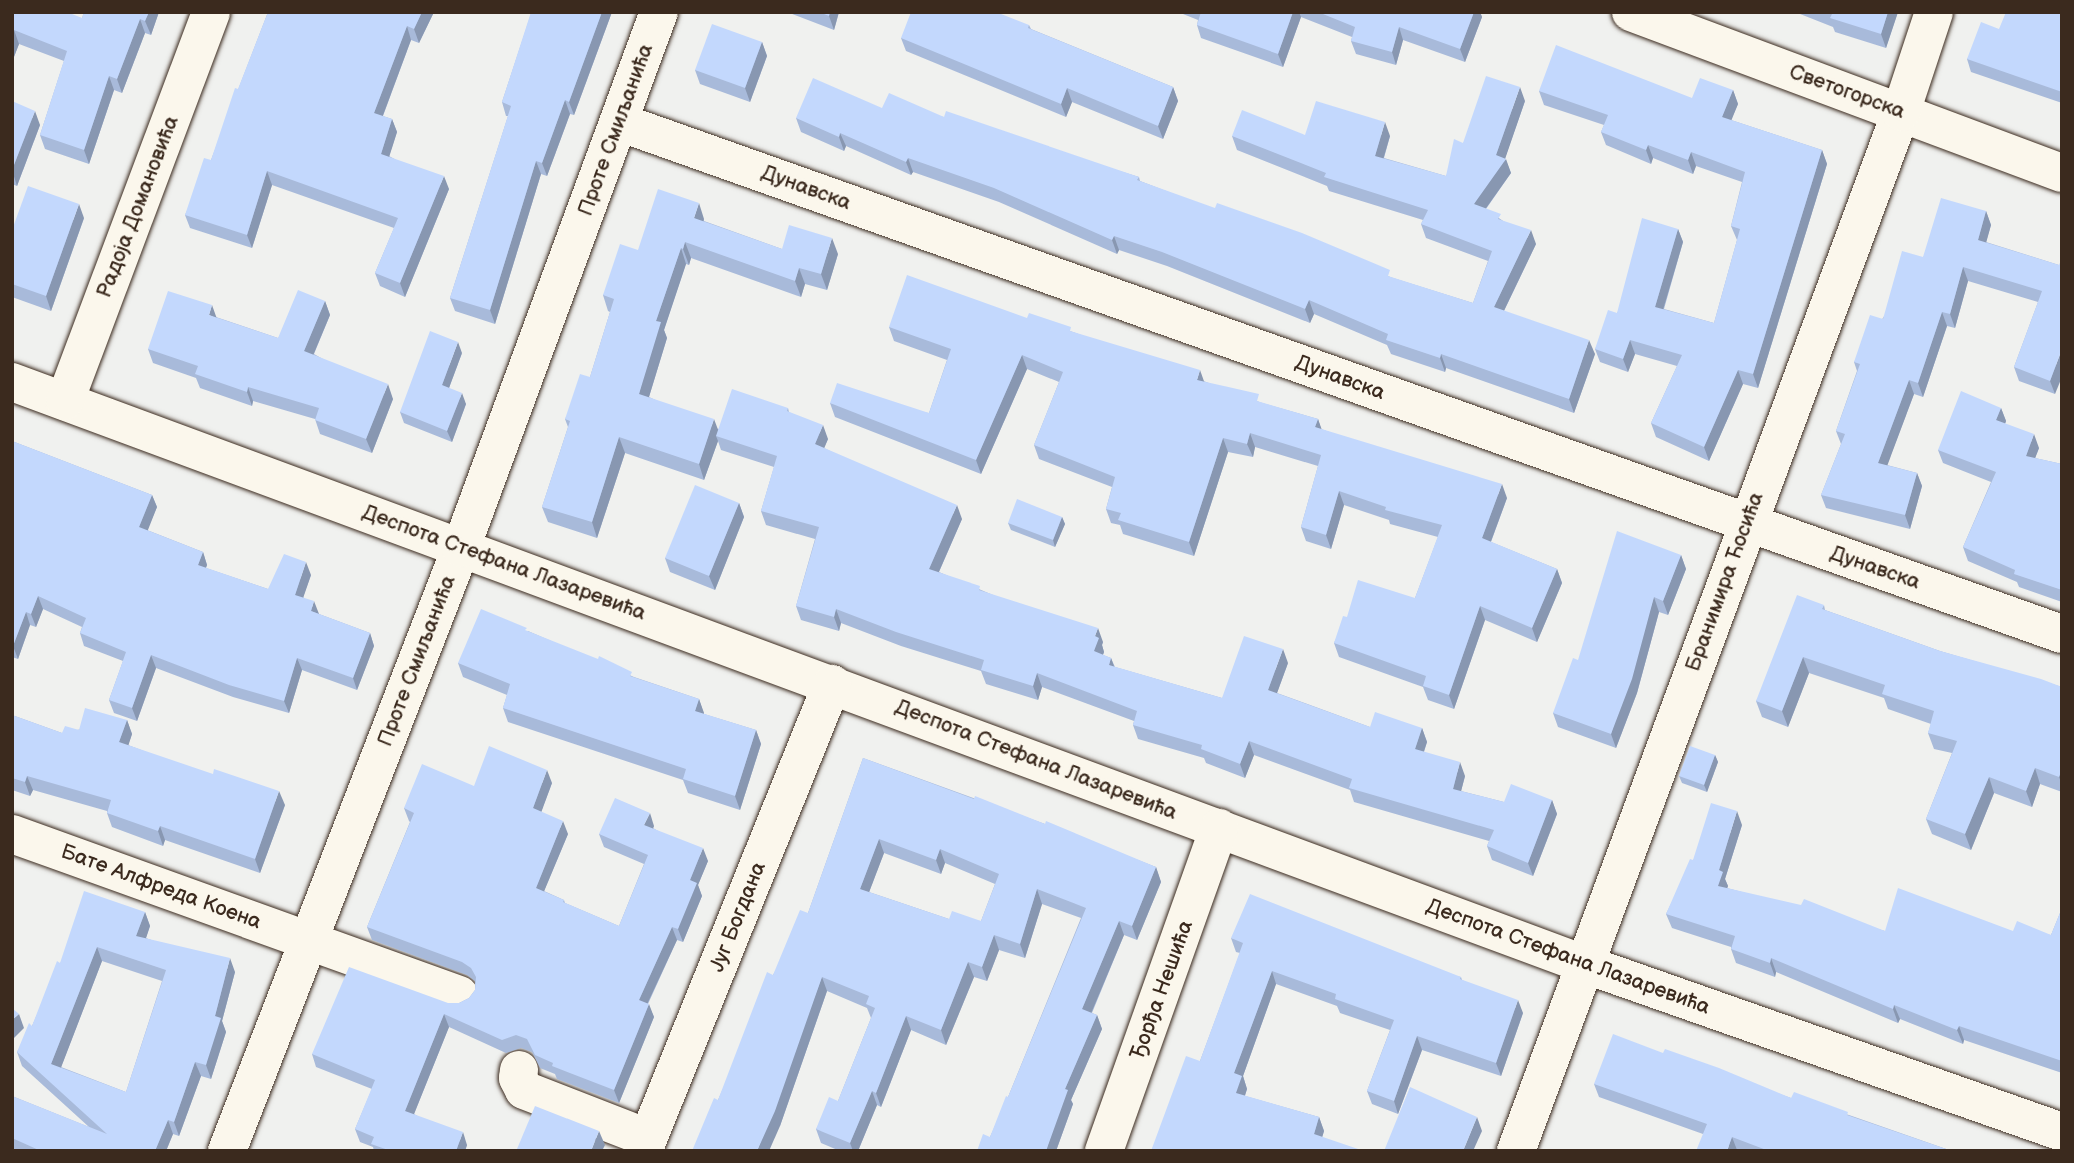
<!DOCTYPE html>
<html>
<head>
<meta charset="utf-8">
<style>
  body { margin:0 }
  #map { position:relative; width:2074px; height:1163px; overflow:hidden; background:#f0f1ef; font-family:"Balsamiq Sans",sans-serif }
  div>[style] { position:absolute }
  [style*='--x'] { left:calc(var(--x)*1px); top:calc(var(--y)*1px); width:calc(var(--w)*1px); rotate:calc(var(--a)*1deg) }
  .roads { filter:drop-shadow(0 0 2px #3b2a1e) drop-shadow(0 0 2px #3b2a1e) }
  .minor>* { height:38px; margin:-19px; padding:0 19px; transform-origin:19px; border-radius:19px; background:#fbf7ec }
  .wall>* { inset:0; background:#a8bada }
  .shaded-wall>* { inset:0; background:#8897b1 }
  .building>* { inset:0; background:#c3d8fd }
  span { translate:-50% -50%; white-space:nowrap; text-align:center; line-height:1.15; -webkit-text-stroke:5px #fbf7ec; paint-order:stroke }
  .street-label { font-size:21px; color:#3b2a1e }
  .frame { position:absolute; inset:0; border:14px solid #3b2a1e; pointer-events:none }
</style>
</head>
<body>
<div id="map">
  <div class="roads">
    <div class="minor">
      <i style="--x:1631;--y:12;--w:460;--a:20.5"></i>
      <i style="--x:619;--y:122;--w:1531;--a:19.54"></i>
      <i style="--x:12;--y:382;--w:1676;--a:20.32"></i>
      <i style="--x:1584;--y:964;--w:507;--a:19.36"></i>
      <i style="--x:65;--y:401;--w:415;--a:-69.4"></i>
      <i style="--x:12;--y:834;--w:475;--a:19.8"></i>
      <i style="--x:519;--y:1070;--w:8;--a:97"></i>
      <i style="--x:518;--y:1078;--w:13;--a:63"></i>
      <i style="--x:524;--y:1090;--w:133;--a:21.2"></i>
      <i style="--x:227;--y:1151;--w:647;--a:-68.79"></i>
      <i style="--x:461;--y:548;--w:571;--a:-69.73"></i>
      <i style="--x:643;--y:1151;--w:504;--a:-67.97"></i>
      <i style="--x:1104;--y:1151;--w:343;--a:-70.4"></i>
      <i style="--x:1516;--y:1151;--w:1108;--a:-69.67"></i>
      <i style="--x:1901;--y:112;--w:105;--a:-71.7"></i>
    </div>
  </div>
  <div class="wall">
    <i style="clip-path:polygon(12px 12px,82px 18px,84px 12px,159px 12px,151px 35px,145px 33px,122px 93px,114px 90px,89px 164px,45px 149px,40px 135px,64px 61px,19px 44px,12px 62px)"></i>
    <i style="clip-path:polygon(268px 12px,434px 12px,419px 43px,411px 40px,383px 116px,392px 119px,397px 132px,389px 156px,449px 189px,405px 297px,380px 286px,375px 273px,394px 228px,272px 185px,252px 248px,190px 228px,185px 215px,211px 160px)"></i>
    <i style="clip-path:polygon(526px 12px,612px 12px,574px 115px,570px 114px,547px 176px,541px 174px,495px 324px,455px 311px,450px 298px,508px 116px,506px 116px,502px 102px,531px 14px)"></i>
    <i style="clip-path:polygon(787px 12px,839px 12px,834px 30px)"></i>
    <i style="clip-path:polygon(1178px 12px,1480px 12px,1482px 17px,1465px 62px,1403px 40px,1396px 65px,1356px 54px,1351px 41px,1352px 37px,1301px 17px,1283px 67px,1201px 38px,1197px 25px,1198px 20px)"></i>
    <i style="clip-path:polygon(1795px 12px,1898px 12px,1886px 48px,1835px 32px,1833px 27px)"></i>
    <i style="clip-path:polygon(2062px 12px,2062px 103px,1971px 72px,1967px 59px,1999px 29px)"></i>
    <i style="clip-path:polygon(1029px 25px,1031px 29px,1173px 87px,1178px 101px,1163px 139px,1072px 102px,1066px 117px,906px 51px,901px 38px)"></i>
    <i style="clip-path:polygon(762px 42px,767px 56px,750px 102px,700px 84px,695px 70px)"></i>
    <i style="clip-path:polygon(1733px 90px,1738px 104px,1731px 120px,1822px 150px,1827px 164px,1758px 388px,1743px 384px,1709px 461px,1656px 437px,1651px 423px,1677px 366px,1635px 354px,1628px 372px,1600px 362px,1595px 349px,1617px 313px,1678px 229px,1683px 242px,1664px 309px,1714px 323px,1737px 240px,1731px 226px,1742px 182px,1696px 166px,1693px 174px,1653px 158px,1651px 164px,1606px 145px,1601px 132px,1604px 125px,1544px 105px,1539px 91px,1692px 98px)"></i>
    <i style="clip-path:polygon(12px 101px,40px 125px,17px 186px,12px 184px)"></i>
    <i style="clip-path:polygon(1525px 101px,1505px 158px,1511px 173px,1486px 209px,1536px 244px,1504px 311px,1595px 354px,1574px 413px,1446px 368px,1445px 372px,1391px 354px,1387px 345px,1314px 314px,1310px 323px,1167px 266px,1119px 250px,1117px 254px,999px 202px,913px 172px,911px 175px,846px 146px,844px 151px,801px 132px,796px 118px,882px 108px,944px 117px,1139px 177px,1140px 181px,1393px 278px,1473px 303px,1488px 261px,1426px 238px,1421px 224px,1423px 220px,1329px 191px,1327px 186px,1237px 150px,1232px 136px,1305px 135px,1390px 136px,1384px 158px,1446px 176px,1463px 143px)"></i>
    <i style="clip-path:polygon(1986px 211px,1991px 225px,1986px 242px,2059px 265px,2055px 394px,2019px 381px,2014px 367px,2038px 302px,1968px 281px,1955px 328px,1947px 326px,1923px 397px,1914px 394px,1887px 465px,1917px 473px,1922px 486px,1910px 529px,1826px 508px,1821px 495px,1841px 444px,1836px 431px,1857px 371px,1854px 362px,1923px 257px)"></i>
    <i style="clip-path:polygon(84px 218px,51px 311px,12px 297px,12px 230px)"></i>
    <i style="clip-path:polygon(704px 219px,704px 221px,782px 249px,838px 254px,827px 290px,805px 284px,801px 297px,691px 258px,689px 265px,686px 264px,664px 330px,667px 338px,649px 397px,718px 429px,788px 408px,789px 412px,828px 439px,824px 448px,962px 519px,939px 572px,1103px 642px,1102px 645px,1104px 652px,1103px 655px,1111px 658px,1115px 667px,1222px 698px,1288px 663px,1277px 693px,1370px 727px,1422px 728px,1427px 742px,1424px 752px,1465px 776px,1461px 791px,1504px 802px,1552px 800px,1557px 814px,1533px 876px,1492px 860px,1487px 846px,1489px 841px,1354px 802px,1350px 790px,1254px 755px,1245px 778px,1206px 763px,1204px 758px,1138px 739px,1133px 725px,1134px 721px,1042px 687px,1038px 700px,986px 684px,981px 671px,901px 646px,841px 623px,839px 631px,801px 620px,796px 606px,815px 539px,766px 525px,761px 511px,774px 467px,721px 450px,718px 441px,704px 480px,625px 453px,597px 538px,548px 522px,542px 507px,568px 427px,565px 419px,590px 377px,610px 312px,608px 311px,603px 295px,638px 250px)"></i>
    <i style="clip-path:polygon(325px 301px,330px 315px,314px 354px,393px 399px,372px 453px,320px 434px,315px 419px,253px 401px,252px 406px,200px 388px,196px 378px,153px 363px,148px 349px,216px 317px,278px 338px)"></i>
    <i style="clip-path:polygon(1027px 318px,1073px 332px,1262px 403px,1318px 419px,1321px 429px,1507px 498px,1491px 542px,1557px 569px,1562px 583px,1537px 642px,1485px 620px,1454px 709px,1428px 700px,1423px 687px,1339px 657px,1334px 643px,1347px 617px,1415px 598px,1438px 537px,1390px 524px,1389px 520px,1344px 505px,1331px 549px,1306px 541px,1301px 527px,1318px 466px,1255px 447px,1253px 457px,1228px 452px,1194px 556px,1123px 534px,1120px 525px,1111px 523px,1106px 509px,1112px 487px,1039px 459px,1034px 445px,1059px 382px,1027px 369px,981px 474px,835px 417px,830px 403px,929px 413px,947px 360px,894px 341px,889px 327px)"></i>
    <i style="clip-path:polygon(462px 353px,449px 388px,466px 404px,452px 442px,404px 423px,400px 412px)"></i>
    <i style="clip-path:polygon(2001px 408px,2006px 421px,2005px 424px,2039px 448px,2035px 458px,2062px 464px,2062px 602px,2019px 587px,2017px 582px,1968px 561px,1963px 547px,1991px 482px,1943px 463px,1938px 450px)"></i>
    <i style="clip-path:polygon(12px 441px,152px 495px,157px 507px,147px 530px,203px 552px,207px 565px,206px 568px,268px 589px,311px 575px,303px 597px,319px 614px,370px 633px,374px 646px,357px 690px,302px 670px,289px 713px,233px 697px,156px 668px,137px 721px,114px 713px,109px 700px,123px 661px,84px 646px,80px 633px,82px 627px,43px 609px,36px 627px,30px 625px,18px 659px,12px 657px)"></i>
    <i style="clip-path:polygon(739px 503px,744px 517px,715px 590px,670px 572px,665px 558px)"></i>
    <i style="clip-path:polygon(1062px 517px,1065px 524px,1055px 547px,1011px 530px,1008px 523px)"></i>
    <i style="clip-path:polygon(1681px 555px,1686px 569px,1668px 615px,1659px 612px,1637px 693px,1616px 748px,1558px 727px,1553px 713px)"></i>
    <i style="clip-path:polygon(1824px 605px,1825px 610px,1940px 651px,2062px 687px,2062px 792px,2040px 784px,2032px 807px,1994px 793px,1971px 850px,1932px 834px,1926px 819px,1952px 753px,1934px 749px,1928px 733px,1931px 724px,1888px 709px,1884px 698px,1809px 673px,1788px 727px,1762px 717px,1756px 701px)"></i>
    <i style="clip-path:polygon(528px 631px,634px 677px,699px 699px,704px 714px,756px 730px,761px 744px,740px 810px,688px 793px,683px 780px,508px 722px,503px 708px,507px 695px,463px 677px,458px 663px)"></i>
    <i style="clip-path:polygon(12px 715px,62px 733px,127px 720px,132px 734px,128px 745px,285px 805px,260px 873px,165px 840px,163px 846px,112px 827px,107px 813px,107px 811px,33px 790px,30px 796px,12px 790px)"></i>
    <i style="clip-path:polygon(1715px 755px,1718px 762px,1707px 792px,1682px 783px,1679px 776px)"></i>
    <i style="clip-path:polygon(evenodd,863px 758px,1045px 824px,1156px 867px,1161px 882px,1137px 940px,1124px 935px,1092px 1013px,1097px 1015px,1102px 1029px,1071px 1100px,1073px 1104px,1056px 1151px,977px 1151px,990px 1137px,1008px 1097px,1081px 918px,1042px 904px,1025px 958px,999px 950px,987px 981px,974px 977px,946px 1045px,911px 1030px,881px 1107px,877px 1105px,858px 1151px,840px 1151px,821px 1143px,816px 1129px,838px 1101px,871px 1018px,867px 1008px,827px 991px,780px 1126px,718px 1100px,773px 975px,808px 913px,863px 758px,884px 853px,941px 874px,945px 863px,995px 884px,981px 921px,949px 919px,869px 892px,884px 853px)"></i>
    <i style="clip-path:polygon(552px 783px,541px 812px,568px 834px,544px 891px,564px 900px,565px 903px,619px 926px,644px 864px,604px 847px,599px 834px,654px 826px,653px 828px,708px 861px,698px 885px,702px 896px,683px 942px,677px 940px,648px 1004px,654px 1017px,619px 1103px,557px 1079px,555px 1074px,540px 1068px,532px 1052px,521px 1048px,506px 1053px,449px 1027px,414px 1114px,467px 1145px,465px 1151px,374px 1151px,373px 1147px,360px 1142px,355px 1129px,372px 1089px,316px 1067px,312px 1054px,448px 1003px,459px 1003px,469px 998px,475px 990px,475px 981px,467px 975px,372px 940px,367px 927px,410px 822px,409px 821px,404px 808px,474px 786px)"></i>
    <i style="clip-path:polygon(1742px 825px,1725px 879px,1728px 886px,1727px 888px,1885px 931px,2013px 931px,2051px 935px,2062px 908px,2062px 1073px,1964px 1040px,1963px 1044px,1900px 1019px,1898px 1023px,1776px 972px,1775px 977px,1736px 963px,1731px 949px,1731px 947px,1672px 928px,1666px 914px,1693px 860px)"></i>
    <i style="clip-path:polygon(evenodd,145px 912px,150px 926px,146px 938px,235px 972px,222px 1021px,226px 1032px,211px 1079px,201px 1076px,179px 1136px,173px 1134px,166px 1151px,12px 1150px,12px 1096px,89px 1127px,22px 1066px,17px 1052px,32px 1026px,60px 963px,145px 912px,102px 961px,162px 981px,126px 1092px,61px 1067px,102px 961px)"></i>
    <i style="clip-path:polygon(1231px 938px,1461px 977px,1462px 980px,1523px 1013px,1501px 1076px,1422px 1050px,1398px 1114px,1372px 1104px,1367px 1091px,1390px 1030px,1340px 1013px,1337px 1006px,1276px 984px,1243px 1076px,1247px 1089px,1245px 1096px,1319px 1117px,1324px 1131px,1322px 1137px,1151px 1151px,1200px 1061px,1240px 953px,1236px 952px)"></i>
    <i style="clip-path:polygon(1663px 1053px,1791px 1098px,1849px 1115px,1952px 1151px,1738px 1151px,1703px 1134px,1599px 1097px,1594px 1084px)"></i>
  </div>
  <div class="shaded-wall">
    <i style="clip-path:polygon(149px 12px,159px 12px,151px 35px,145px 21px)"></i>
    <i style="clip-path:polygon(422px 12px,434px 12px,419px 43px,414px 29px)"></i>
    <i style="clip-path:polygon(602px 12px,612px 12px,574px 115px,569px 102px)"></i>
    <i style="clip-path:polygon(830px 12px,839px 12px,834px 30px,829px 16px)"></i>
    <i style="clip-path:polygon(1293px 12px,1299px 12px,1301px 17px,1283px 67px,1278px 54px)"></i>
    <i style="clip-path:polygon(1474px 12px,1480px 12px,1482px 17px,1465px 62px,1460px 49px)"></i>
    <i style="clip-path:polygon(1888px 12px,1898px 12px,1886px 48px,1881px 34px)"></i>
    <i style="clip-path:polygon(140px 19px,145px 33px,122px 93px,117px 79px)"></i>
    <i style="clip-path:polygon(407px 26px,411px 40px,379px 126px,374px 113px)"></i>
    <i style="clip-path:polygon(1399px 27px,1403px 40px,1396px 65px,1392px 52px)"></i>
    <i style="clip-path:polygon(14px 30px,19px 44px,12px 62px,12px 34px)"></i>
    <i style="clip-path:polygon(762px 42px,767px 56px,750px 102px,745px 88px)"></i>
    <i style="clip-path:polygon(109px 76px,114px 90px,89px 164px,84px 150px)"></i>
    <i style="clip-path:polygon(1173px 87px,1178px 101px,1163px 139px,1158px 126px)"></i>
    <i style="clip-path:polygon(1520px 87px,1525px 101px,1504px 162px,1506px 159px,1511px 173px,1479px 218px,1474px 204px,1496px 155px)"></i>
    <i style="clip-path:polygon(1067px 88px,1072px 102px,1066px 117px,1061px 104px)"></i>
    <i style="clip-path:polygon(1733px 90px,1738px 104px,1727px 131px,1722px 117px)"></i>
    <i style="clip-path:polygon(565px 100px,570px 114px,547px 176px,542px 163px)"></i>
    <i style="clip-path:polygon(35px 111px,40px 125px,17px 186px,12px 170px)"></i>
    <i style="clip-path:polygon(392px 119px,397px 132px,386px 167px,381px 154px)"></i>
    <i style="clip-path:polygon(1385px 122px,1390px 136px,1380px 170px,1375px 156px)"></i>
    <i style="clip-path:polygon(840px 133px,846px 146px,844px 151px,839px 137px)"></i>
    <i style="clip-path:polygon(1648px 145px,1653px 158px,1651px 164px,1646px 150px)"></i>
    <i style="clip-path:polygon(1822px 150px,1827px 164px,1758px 388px,1753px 374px)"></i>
    <i style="clip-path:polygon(1691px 152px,1696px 166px,1693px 174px,1688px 160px)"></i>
    <i style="clip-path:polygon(908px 158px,913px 172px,911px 175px,906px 162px)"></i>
    <i style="clip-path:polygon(536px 161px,541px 174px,495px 324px,490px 310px)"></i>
    <i style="clip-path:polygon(267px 171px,272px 185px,252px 248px,247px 235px)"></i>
    <i style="clip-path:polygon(444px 176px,449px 189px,405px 297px,400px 283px)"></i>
    <i style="clip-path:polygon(699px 203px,704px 219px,699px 234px,694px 218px)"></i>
    <i style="clip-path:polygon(79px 204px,84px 218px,51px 311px,46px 296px)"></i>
    <i style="clip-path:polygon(1986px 211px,1991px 225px,1983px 254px,1978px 240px)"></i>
    <i style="clip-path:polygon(1678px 229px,1683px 242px,1660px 320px,1655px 307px)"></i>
    <i style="clip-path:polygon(1531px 230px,1536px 244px,1499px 321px,1494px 307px)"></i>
    <i style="clip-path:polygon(1114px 236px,1119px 250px,1117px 254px,1112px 240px)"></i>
    <i style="clip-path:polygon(832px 238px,838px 254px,827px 290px,821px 274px)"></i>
    <i style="clip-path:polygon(685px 242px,691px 258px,689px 265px,683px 249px)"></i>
    <i style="clip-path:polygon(681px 248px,686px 264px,664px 330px,667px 338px,645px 410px,639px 394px,656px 321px)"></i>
    <i style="clip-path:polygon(1963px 267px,1968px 281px,1955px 328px,1950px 314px)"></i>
    <i style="clip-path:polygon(799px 268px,805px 284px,801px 297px,795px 281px)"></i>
    <i style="clip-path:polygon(1309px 300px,1314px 314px,1310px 323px,1305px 309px)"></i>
    <i style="clip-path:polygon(325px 301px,330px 315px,309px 365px,304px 351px)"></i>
    <i style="clip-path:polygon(212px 305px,217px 319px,209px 315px)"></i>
    <i style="clip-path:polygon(1942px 312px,1947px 326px,1923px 397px,1918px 383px)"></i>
    <i style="clip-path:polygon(1589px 340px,1595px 354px,1574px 413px,1569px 399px)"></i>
    <i style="clip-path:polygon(1630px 340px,1635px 354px,1628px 372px,1623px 359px)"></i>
    <i style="clip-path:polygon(458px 342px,462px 353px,446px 396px,442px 385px)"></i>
    <i style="clip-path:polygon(2062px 349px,2062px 377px,2055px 394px,2050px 381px)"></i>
    <i style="clip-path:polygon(1441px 354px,1446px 368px,1445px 372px,1440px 358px)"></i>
    <i style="clip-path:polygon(1022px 355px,1027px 369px,981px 474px,976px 460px)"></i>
    <i style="clip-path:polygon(1200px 370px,1205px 384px,1197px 380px)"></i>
    <i style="clip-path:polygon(1738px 370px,1743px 384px,1709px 461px,1704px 447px)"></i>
    <i style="clip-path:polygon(1909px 380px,1914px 394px,1883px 477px,1878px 463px)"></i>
    <i style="clip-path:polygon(388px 384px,393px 399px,372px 453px,366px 439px)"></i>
    <i style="clip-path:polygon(248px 387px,253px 401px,252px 406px,247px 392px)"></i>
    <i style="clip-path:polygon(462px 393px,466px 404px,452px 442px,447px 431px)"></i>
    <i style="clip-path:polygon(2001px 408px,2006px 421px,2001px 434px,1996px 420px)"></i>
    <i style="clip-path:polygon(714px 419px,720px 435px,716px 436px,718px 441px,704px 480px,699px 464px)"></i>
    <i style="clip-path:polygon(1318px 419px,1323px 433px,1315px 427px)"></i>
    <i style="clip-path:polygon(823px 425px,828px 439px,820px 458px,815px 444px)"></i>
    <i style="clip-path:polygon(1250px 433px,1255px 447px,1253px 457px,1247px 444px)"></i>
    <i style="clip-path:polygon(2034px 434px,2039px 448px,2031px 469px,2026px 456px)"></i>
    <i style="clip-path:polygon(619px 437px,625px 453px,597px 538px,592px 522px)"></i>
    <i style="clip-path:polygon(1223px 438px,1228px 452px,1194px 556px,1189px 542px)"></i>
    <i style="clip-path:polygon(1917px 473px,1922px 486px,1910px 529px,1905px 515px)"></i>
    <i style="clip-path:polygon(1502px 484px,1507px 498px,1487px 552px,1482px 538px)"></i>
    <i style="clip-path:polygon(1339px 491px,1344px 505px,1331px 549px,1326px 535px)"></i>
    <i style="clip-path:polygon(152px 495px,157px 507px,144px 540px,139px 527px)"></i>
    <i style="clip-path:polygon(739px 503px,744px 517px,715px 590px,709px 576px)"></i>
    <i style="clip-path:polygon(957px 505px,962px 519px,934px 583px,929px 569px)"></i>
    <i style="clip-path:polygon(1062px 517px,1065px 524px,1055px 547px,1053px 540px)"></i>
    <i style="clip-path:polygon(203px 552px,207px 565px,202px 577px,198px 565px)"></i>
    <i style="clip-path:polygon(1681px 555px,1686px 569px,1668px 615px,1663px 601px)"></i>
    <i style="clip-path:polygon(306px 562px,311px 575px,300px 607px,295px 595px)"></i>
    <i style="clip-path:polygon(1557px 569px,1562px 583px,1537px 642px,1532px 628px)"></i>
    <i style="clip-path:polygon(38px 596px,43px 609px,36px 627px,31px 614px)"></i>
    <i style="clip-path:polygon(1654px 597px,1659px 612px,1637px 693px,1616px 748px,1611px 734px)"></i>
    <i style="clip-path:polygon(314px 601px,319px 614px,311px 611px)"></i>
    <i style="clip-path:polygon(1480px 606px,1485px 620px,1454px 709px,1449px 695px)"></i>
    <i style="clip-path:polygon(836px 609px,841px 623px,839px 631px,834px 617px)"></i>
    <i style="clip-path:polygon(26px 612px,30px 625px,18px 659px,13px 646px)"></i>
    <i style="clip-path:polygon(1098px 628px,1103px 642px,1102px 645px,1104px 652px,1099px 665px,1094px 651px,1095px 636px)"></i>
    <i style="clip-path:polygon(370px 633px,374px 646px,357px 690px,353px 678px)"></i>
    <i style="clip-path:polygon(1283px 649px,1288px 663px,1273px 704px,1268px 690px)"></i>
    <i style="clip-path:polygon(151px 655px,156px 668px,137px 721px,132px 708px)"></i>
    <i style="clip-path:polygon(1803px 657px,1809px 673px,1788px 727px,1782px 711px)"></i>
    <i style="clip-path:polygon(297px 658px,302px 670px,289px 713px,284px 701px)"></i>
    <i style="clip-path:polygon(1111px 658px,1116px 672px,1109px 665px)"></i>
    <i style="clip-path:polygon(1037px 673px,1042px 687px,1038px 700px,1033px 686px)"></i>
    <i style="clip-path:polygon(699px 699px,704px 713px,700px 725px,695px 711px)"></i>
    <i style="clip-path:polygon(127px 720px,132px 734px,125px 756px,119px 742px)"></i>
    <i style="clip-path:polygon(1422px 728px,1427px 742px,1420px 763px,1415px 749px)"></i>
    <i style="clip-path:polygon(756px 730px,761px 744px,740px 810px,735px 796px)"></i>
    <i style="clip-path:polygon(1249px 741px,1254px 755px,1245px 778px,1240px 764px)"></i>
    <i style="clip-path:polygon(1715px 755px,1718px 762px,1707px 792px,1704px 785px)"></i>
    <i style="clip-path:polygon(1460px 762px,1465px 776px,1458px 803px,1453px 789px)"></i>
    <i style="clip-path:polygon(2035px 768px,2040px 784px,2032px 807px,2026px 791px)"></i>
    <i style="clip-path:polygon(2062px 769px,2062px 785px,2059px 777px)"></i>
    <i style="clip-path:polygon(547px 770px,552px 783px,538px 821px,533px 808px)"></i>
    <i style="clip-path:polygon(27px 776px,33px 790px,30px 796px,25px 782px)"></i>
    <i style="clip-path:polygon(1989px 777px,1994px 793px,1971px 850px,1965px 834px)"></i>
    <i style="clip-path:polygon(279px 791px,285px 805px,260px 873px,255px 859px)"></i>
    <i style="clip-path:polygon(1552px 800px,1557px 814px,1533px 876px,1528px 863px)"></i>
    <i style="clip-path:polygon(1737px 811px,1742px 825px,1725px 879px,1728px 886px,1723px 900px,1718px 886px,1719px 870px)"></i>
    <i style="clip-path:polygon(650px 813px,654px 826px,649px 838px,644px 825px)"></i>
    <i style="clip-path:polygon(563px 821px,568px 834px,540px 901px,536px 888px)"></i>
    <i style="clip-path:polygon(160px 826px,165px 840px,163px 846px,158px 831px)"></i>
    <i style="clip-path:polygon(879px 839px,884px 853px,865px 903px,860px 889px)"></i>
    <i style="clip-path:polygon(703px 848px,708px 861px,698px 885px,702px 896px,683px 942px,678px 929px,690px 880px)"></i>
    <i style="clip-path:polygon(940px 849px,945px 863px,941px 874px,936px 860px)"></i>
    <i style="clip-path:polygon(1156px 867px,1161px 882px,1137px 940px,1132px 926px)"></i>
    <i style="clip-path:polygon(1037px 889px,1042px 904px,1025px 958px,1020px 944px)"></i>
    <i style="clip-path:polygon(145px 912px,150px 926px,142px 950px,136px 936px)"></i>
    <i style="clip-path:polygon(1119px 921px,1124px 935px,1087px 1023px,1082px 1009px)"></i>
    <i style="clip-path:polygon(672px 927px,677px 940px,643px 1013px,639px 1000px)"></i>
    <i style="clip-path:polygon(994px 935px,999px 950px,987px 981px,982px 967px)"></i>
    <i style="clip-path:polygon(97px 947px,102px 961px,57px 1078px,51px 1064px)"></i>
    <i style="clip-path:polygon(230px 958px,235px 972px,222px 1021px,226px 1032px,211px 1079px,206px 1065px,215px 1016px)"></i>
    <i style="clip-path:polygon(1771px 958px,1776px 972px,1775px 977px,1770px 963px)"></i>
    <i style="clip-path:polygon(968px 962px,974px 977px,946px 1045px,941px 1030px)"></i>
    <i style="clip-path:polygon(1272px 971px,1276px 984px,1243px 1076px,1247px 1089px,1241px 1107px,1236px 1093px,1234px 1073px)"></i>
    <i style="clip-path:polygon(822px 977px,827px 991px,780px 1126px,769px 1151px,757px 1151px)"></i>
    <i style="clip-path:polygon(1518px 1000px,1523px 1013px,1501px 1076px,1496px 1063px)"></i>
    <i style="clip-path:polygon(649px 1004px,654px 1017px,619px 1103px,614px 1090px)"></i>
    <i style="clip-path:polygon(1894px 1005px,1900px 1019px,1898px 1023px,1893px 1009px)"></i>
    <i style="clip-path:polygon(19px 1014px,24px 1028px,12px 1040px,12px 1020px)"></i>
    <i style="clip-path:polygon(444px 1014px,449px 1027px,410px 1124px,405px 1111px)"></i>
    <i style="clip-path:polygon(1097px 1015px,1102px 1029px,1071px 1100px,1073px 1104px,1056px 1151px,1046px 1151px,1065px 1089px)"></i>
    <i style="clip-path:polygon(906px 1016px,911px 1030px,881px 1107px,876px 1093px)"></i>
    <i style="clip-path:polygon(1959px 1026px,1964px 1040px,1963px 1044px,1957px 1030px)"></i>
    <i style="clip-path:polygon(1417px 1036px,1422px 1050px,1398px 1114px,1394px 1101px)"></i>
    <i style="clip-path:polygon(195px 1062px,201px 1076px,179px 1136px,174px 1122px)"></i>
    <i style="clip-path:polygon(872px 1091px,877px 1105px,858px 1151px,853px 1151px,850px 1143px)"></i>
    <i style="clip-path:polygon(1319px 1117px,1324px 1131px,1319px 1148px,1314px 1134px)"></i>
    <i style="clip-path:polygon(1477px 1117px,1482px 1131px,1473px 1151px,1463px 1151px)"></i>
    <i style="clip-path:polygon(168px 1120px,173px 1134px,166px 1151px,155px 1151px)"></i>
    <i style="clip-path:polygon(599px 1131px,605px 1145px,602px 1151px,591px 1151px)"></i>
    <i style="clip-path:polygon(463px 1132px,467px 1145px,465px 1151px,456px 1151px)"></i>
    <i style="clip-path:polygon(1732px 1137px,1737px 1150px,1727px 1151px)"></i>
  </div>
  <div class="building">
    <i style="clip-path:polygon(12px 12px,67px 12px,82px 18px,84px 12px,149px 12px,145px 21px,140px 19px,117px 79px,109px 76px,84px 150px,40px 135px,67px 51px,14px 30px,12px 34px)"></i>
    <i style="clip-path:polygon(268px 12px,422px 12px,414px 29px,407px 26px,374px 113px,392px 119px,381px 154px,444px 176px,400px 283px,375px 273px,398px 218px,267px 171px,247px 235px,185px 215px,204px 158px,211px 160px,235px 88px,238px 89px)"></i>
    <i style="clip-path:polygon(531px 12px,602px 12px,569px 102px,565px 100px,542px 163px,536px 161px,490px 310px,450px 298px,511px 106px,502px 102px)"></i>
    <i style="clip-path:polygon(819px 12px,830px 12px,829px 16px)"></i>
    <i style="clip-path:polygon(911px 12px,996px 12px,1029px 25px,1028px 28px,1173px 87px,1158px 126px,1067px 88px,1061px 104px,901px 38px)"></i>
    <i style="clip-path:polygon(1201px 12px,1293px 12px,1278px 54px,1197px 25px)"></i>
    <i style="clip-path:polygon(1318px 12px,1474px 12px,1460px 49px,1399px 27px,1392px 52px,1351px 41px,1355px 27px)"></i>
    <i style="clip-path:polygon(1828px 12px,1888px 12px,1881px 34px,1830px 18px,1832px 14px)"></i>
    <i style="clip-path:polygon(2006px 12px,2062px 12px,2062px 92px,1967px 59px,1981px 22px,1999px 29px)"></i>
    <i style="clip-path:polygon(712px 24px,762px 42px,745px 88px,695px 70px)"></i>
    <i style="clip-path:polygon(1556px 45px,1692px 98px,1700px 78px,1733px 90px,1722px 117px,1822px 150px,1753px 374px,1738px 370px,1704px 447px,1651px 423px,1682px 355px,1630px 340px,1623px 359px,1595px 349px,1608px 310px,1617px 313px,1642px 218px,1678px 229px,1655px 307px,1714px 323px,1740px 229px,1731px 226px,1745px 172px,1691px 152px,1688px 160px,1648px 145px,1646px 150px,1601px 132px,1608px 115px,1539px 91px)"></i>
    <i style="clip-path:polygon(1486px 76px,1520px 87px,1496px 155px,1506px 159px,1474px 204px,1501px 214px,1498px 219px,1531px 230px,1494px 307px,1589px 340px,1569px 399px,1441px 354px,1440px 358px,1386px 340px,1388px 334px,1309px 300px,1305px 309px,1162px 252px,1114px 236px,1112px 240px,994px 188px,908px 158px,906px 162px,840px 133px,839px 137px,796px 118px,813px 78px,882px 108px,889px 93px,944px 117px,946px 111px,1139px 177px,1137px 180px,1215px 208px,1217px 203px,1302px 233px,1390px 270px,1388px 276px,1473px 303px,1492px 251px,1421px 224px,1428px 210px,1324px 177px,1326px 173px,1232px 136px,1242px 110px,1305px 135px,1316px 101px,1385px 122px,1375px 156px,1446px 176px,1454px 139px,1463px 143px)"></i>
    <i style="clip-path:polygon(12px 101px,35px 111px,12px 170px)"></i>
    <i style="clip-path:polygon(28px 186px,79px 204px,46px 296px,12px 284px,12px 230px)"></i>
    <i style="clip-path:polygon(658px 189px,699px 203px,694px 218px,782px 249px,789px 225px,832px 238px,821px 274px,799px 268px,795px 281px,685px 242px,683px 249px,681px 248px,656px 321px,661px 322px,639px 394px,714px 419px,699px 464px,619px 437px,592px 522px,542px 507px,570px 421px,565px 419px,580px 374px,590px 377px,614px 299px,603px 295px,620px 244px,638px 250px)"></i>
    <i style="clip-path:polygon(1941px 198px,1986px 211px,1978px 240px,2059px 265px,2062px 258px,2062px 349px,2050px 381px,2014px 367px,2042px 291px,1963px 267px,1950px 314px,1942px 312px,1918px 383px,1909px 380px,1878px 463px,1917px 473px,1905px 515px,1821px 495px,1845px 434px,1836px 431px,1860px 364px,1854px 362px,1870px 315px,1883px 319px,1902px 251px,1923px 257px)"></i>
    <i style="clip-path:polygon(907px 275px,1027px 318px,1029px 313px,1071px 327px,1070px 331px,1200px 370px,1197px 380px,1259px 394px,1257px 401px,1318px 419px,1315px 427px,1502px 484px,1482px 538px,1557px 569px,1532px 628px,1480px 606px,1449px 695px,1423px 686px,1426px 676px,1334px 643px,1343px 616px,1347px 617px,1358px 580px,1415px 598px,1442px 525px,1385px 510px,1386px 507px,1339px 491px,1326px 535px,1301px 527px,1321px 455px,1250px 433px,1247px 444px,1223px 438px,1189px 542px,1118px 520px,1121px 513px,1106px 509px,1115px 477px,1034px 445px,1063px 372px,1022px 355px,976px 460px,830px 403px,837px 383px,929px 413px,951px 349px,889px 327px)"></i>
    <i style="clip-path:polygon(298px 290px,325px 301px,304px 351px,388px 384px,366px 439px,315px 420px,319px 408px,248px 387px,247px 392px,195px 374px,198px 366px,148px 349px,168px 291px,212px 305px,209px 315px,278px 338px)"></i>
    <i style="clip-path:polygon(430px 331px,458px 342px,442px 385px,462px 393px,447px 431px,400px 412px)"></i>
    <i style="clip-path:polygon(732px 389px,788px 408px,787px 411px,823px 425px,815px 444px,957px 505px,929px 569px,980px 586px,979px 590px,1098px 628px,1095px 636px,1099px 638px,1094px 651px,1111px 658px,1109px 665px,1222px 698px,1244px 636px,1283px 649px,1268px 690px,1370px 727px,1375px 712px,1422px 728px,1415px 749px,1460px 762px,1453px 789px,1504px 802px,1511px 784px,1552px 800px,1528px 863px,1487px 846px,1494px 830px,1349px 788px,1352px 779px,1249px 741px,1240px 764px,1201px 749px,1202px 745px,1133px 725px,1137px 711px,1037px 673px,1033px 686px,981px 670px,984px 660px,896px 632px,836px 609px,834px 617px,796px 606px,819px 527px,761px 511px,777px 456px,716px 436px)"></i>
    <i style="clip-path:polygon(1961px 391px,2001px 408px,1996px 420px,2034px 434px,2026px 456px,2062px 464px,2062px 590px,2014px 574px,2015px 570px,1963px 547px,1996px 472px,1938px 450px)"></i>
    <i style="clip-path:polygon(12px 441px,152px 495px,139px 527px,203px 552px,198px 565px,268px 589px,284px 554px,306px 562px,295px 595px,314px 601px,311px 611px,370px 633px,353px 678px,297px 658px,284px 701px,229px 685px,151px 655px,132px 708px,109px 700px,126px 652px,80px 633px,86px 618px,38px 596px,31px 614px,26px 612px,13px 646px,12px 646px,12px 559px,14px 554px,12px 554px)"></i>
    <i style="clip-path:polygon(695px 485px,739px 503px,709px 576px,665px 558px)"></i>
    <i style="clip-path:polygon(1017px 499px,1062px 517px,1053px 540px,1008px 523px)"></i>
    <i style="clip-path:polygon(1617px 531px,1681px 555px,1663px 601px,1654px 597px,1632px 679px,1611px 734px,1553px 713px,1573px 658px,1578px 660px)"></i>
    <i style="clip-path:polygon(1797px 595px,1824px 605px,1822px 609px,1940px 651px,2041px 679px,2062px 687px,2062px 769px,2059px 777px,2035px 768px,2026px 791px,1989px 777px,1965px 834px,1926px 819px,1957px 741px,1928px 733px,1934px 711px,1882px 694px,1885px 685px,1803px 657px,1782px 711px,1756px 701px)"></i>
    <i style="clip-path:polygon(481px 609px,527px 628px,525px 630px,598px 659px,599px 656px,632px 672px,630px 676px,699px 699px,695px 711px,756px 730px,735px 796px,683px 779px,686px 769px,503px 708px,510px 684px,458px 663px)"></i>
    <i style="clip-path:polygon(85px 708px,127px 720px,119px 742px,213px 774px,214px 769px,279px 791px,255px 859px,160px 826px,158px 831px,107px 813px,111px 800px,27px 776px,25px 782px,12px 778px,12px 715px,62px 733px,65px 726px,79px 730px)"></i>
    <i style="clip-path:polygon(489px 746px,547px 770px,533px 808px,563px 821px,536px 888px,564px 900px,563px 902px,619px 926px,648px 855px,599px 834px,615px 798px,650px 813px,644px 825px,703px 848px,690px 880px,697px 883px,678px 929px,672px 927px,639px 1000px,649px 1004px,614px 1090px,552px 1066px,553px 1063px,535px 1055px,527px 1039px,516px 1035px,502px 1040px,444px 1014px,405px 1111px,463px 1132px,456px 1151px,391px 1151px,371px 1144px,374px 1137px,355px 1129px,375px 1080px,312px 1054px,349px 967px,448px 1003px,459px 1003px,469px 998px,475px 990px,476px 977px,471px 968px,462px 962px,367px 927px,414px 813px,404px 808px,422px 764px,474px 786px)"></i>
    <i style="clip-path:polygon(1690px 746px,1715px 755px,1704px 785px,1679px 776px)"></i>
    <i style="clip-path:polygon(evenodd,863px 758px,974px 799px,975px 796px,1045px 824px,1046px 821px,1156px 867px,1132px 926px,1119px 921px,1082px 1009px,1097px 1015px,1065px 1089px,1068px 1090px,1046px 1151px,977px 1151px,983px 1134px,990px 1137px,1006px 1096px,1008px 1097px,1086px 908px,1037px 889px,1020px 944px,994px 935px,982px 967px,968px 962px,941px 1030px,906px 1016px,876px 1093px,872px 1091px,850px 1143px,816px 1129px,829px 1097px,838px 1101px,875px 1008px,866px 1004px,869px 996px,822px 977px,775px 1111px,757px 1151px,692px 1151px,714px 1098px,718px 1100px,767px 972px,773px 975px,800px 910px,808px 913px,863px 758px,879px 839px,936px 860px,940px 849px,999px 874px,981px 921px,952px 911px,949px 919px,860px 889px,879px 839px)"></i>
    <i style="clip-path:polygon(1711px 803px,1737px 811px,1719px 870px,1723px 872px,1718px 886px,1801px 905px,1804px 899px,1885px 931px,1898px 888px,2013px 931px,2017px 921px,2051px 935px,2062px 908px,2062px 1061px,1959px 1026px,1957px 1030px,1894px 1005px,1893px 1009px,1771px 958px,1770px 963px,1731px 949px,1735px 936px,1666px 914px,1690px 859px,1693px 860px)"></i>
    <i style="clip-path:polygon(evenodd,84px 891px,145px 912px,136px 936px,230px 958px,215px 1016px,221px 1018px,206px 1065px,195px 1062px,174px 1122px,168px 1120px,155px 1151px,41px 1151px,12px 1138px,12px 1096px,107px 1134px,17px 1052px,29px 1023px,32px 1026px,57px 961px,60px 963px,84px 891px,97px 947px,166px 970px,126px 1092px,51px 1064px,97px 947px)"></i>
    <i style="clip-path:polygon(1250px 894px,1461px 977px,1460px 979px,1518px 1000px,1496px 1063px,1417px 1036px,1394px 1101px,1367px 1091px,1394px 1020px,1335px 999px,1336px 994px,1272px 971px,1234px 1073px,1242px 1076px,1236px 1093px,1319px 1117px,1314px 1134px,1364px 1151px,1151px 1151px,1186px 1056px,1200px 1061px,1243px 943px,1231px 938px)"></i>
    <i style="clip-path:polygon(12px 1008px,19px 1014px,12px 1020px)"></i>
    <i style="clip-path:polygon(1613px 1034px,1663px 1053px,1665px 1049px,1719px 1068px,1791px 1098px,1794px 1092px,1848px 1112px,1847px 1115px,1952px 1151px,1769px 1151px,1732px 1137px,1727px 1151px,1696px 1151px,1707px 1124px,1594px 1084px)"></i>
    <i style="clip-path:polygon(1410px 1087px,1477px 1117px,1463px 1151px,1384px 1151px)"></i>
    <i style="clip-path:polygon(535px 1106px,599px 1131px,591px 1151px,520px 1151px,517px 1149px)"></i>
  </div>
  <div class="street-label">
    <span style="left:1847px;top:92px;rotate:20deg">Светогорска</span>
    <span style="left:616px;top:130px;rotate:-70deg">Проте Смиљанића</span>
    <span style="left:806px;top:188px;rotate:20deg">Дунавска</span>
    <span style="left:138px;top:207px;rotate:-69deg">Радоја Домановића</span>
    <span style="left:1340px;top:378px;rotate:20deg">Дунавска</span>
    <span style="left:504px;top:563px;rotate:20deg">Деспота Стефана Лазаревића</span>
    <span style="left:1875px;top:568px;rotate:19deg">Дунавска</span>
    <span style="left:1725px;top:582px;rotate:-70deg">Бранимира Ћосића</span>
    <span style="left:417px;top:661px;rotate:-69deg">Проте Смиљанића</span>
    <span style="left:1036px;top:760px;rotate:21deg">Деспота Стефана Лазаревића</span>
    <span style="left:161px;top:887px;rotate:20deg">Бате Алфреда Коена</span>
    <span style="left:738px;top:917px;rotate:-68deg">Југ Богдана</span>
    <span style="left:1568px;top:957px;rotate:20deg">Деспота Стефана Лазаревића</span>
    <span style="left:1162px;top:990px;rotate:-70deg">Ђорђа Нешића</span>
  </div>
  <div class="frame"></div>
</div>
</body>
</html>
